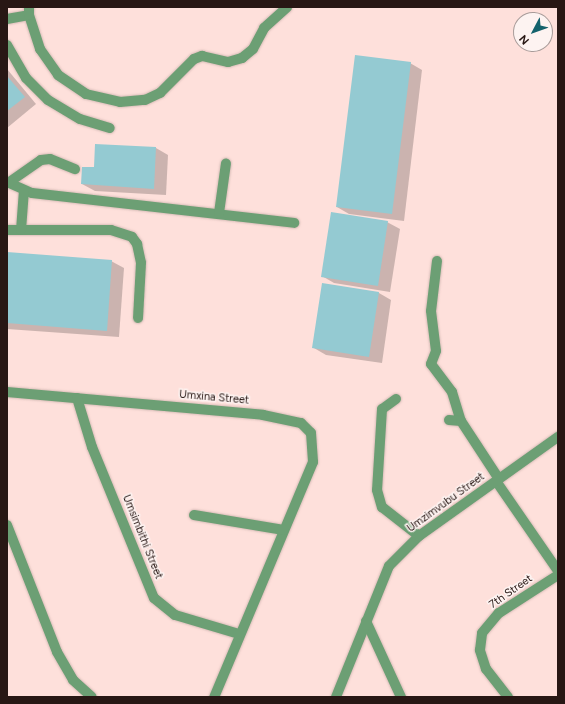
<!DOCTYPE html>
<html>
<head>
<meta charset="utf-8">
<style>
  body { margin:0 }
  #map { position:relative; width:565px; height:704px; overflow:hidden; background:#fee0db; font-family:Figtree,sans-serif }
  div>[style] { position:absolute }
  [style*='--x'] { left:calc(var(--x)*1px); top:calc(var(--y)*1px); width:calc(var(--w)*1px); rotate:calc(var(--a)*1deg) }
  .shadow>* { inset:0; background:#0003 }
  .building>* { inset:0; background:#94cad2 }
  .roads { filter:drop-shadow(0 0 1px #d7bcb7) drop-shadow(0 0 1px #d7bcb7) }
  .minor>* { height:10px; margin:-5px; padding:0 5px; transform-origin:5px; border-radius:5px; background:#6c9f74 }
  span { translate:-50% -50%; white-space:nowrap; text-align:center; line-height:1.15; -webkit-text-stroke:3px #fdf3f1; paint-order:stroke }
  .street-label { font-size:11px; color:#281714 }
  .frame { position:absolute; inset:0; border:8px solid #281714; pointer-events:none }
  .north { position:absolute; left:513px; top:12px; width:40px; height:40px; box-sizing:border-box; background:#fdf3f1; border:1px solid #a89b99; border-radius:50%; rotate:229deg; font-size:11px; font-weight:700; line-height:16px; text-align:center; color:#281714 }
  .north::after { content:''; display:block; margin:auto; width:14px; height:18px; background:#14626c; clip-path:polygon(50% 0,100% 100%,50% 72%,0 100%) }
</style>
</head>
<body>
<div id="map">
  <div class="shadow">
    <i style="clip-path:polygon(410px 63px,422px 70px,404px 221px,349px 214px,337px 207px)"></i>
    <i style="clip-path:polygon(7px 69px,36px 104px,7px 128px)"></i>
    <i style="clip-path:polygon(156px 148px,168px 155px,166px 195px,95px 191px,82px 184px,95px 168px)"></i>
    <i style="clip-path:polygon(387px 222px,400px 229px,390px 292px,334px 283px,322px 276px)"></i>
    <i style="clip-path:polygon(7px 253px,111px 261px,124px 268px,119px 337px,7px 329px)"></i>
    <i style="clip-path:polygon(323px 285px,379px 293px,391px 300px,382px 363px,326px 355px,314px 348px)"></i>
  </div>
  <div class="building">
    <i style="clip-path:polygon(355px 55px,411px 62px,392px 214px,336px 207px)"></i>
    <i style="clip-path:polygon(7px 76px,25px 97px,7px 111px)"></i>
    <i style="clip-path:polygon(95px 144px,156px 147px,154px 189px,81px 184px,82px 167px,94px 167px)"></i>
    <i style="clip-path:polygon(331px 212px,388px 221px,378px 286px,321px 277px)"></i>
    <i style="clip-path:polygon(7px 252px,112px 260px,107px 331px,7px 323px)"></i>
    <i style="clip-path:polygon(322px 283px,379px 292px,369px 357px,312px 348px)"></i>
  </div>
  <div class="roads">
    <div class="minor">
      <i style="--x:29;--y:15;--w:36;--a:72"></i>
      <i style="--x:40;--y:49;--w:32;--a:55"></i>
      <i style="--x:58;--y:75;--w:34;--a:34"></i>
      <i style="--x:86;--y:94;--w:35;--a:13"></i>
      <i style="--x:120;--y:102;--w:25;--a:-5"></i>
      <i style="--x:145;--y:100;--w:17;--a:-25"></i>
      <i style="--x:160;--y:93;--w:48;--a:-45"></i>
      <i style="--x:194;--y:59;--w:9;--a:-21"></i>
      <i style="--x:202;--y:56;--w:27;--a:13"></i>
      <i style="--x:228;--y:62;--w:15;--a:-16"></i>
      <i style="--x:242;--y:58;--w:14;--a:-39"></i>
      <i style="--x:253;--y:49;--w:24;--a:-62"></i>
      <i style="--x:264;--y:28;--w:31;--a:-42"></i>
      <i style="--x:7;--y:19;--w:22;--a:-10"></i>
      <i style="--x:29;--y:15;--w:8;--a:-90"></i>
      <i style="--x:7;--y:45;--w:38;--a:60"></i>
      <i style="--x:26;--y:78;--w:31;--a:45"></i>
      <i style="--x:48;--y:100;--w:37;--a:31"></i>
      <i style="--x:80;--y:119;--w:31;--a:17"></i>
      <i style="--x:7;--y:182;--w:27;--a:24"></i>
      <i style="--x:32;--y:193;--w:264;--a:6.5"></i>
      <i style="--x:8;--y:183;--w:40;--a:-34.9"></i>
      <i style="--x:41;--y:160;--w:9;--a:-6"></i>
      <i style="--x:50;--y:159;--w:27;--a:22"></i>
      <i style="--x:219;--y:213;--w:50;--a:-82"></i>
      <i style="--x:7;--y:230;--w:104;--a:0"></i>
      <i style="--x:111;--y:230;--w:22;--a:18"></i>
      <i style="--x:132;--y:237;--w:9;--a:54"></i>
      <i style="--x:137;--y:244;--w:19;--a:78"></i>
      <i style="--x:141;--y:263;--w:55;--a:93.1"></i>
      <i style="--x:21;--y:230;--w:40;--a:-85.7"></i>
      <i style="--x:437;--y:261;--w:50;--a:96.8"></i>
      <i style="--x:431;--y:311;--w:40;--a:82.9"></i>
      <i style="--x:436;--y:351;--w:14;--a:111"></i>
      <i style="--x:431;--y:364;--w:35;--a:53"></i>
      <i style="--x:452;--y:392;--w:30;--a:73"></i>
      <i style="--x:7;--y:392;--w:257;--a:5.1"></i>
      <i style="--x:263;--y:415;--w:39;--a:12"></i>
      <i style="--x:301;--y:423;--w:14;--a:45"></i>
      <i style="--x:311;--y:433;--w:29;--a:86"></i>
      <i style="--x:313;--y:462;--w:255;--a:112.8"></i>
      <i style="--x:77;--y:398;--w:51;--a:73"></i>
      <i style="--x:92;--y:447;--w:163;--a:67.7"></i>
      <i style="--x:154;--y:598;--w:27;--a:39"></i>
      <i style="--x:175;--y:615;--w:67;--a:16.5"></i>
      <i style="--x:396;--y:399;--w:17;--a:144"></i>
      <i style="--x:382;--y:409;--w:81;--a:93.5"></i>
      <i style="--x:377;--y:490;--w:18;--a:74"></i>
      <i style="--x:382;--y:507;--w:47;--a:38.1"></i>
      <i style="--x:449;--y:420;--w:12;--a:5"></i>
      <i style="--x:461;--y:421;--w:69;--a:56.8"></i>
      <i style="--x:496;--y:481;--w:109;--a:55.4"></i>
      <i style="--x:194;--y:515;--w:91;--a:9.5"></i>
      <i style="--x:7;--y:525;--w:136;--a:68.5"></i>
      <i style="--x:57;--y:652;--w:32;--a:60"></i>
      <i style="--x:73;--y:680;--w:25;--a:42"></i>
      <i style="--x:366;--y:621;--w:84;--a:65.3"></i>
      <i style="--x:336;--y:697;--w:141;--a:-68"></i>
      <i style="--x:389;--y:566;--w:42;--a:-45"></i>
      <i style="--x:419;--y:536;--w:171;--a:-35.5"></i>
      <i style="--x:508;--y:697;--w:36;--a:-128"></i>
      <i style="--x:486;--y:669;--w:20;--a:-108"></i>
      <i style="--x:480;--y:650;--w:17;--a:-83"></i>
      <i style="--x:482;--y:633;--w:26;--a:-50"></i>
      <i style="--x:499;--y:613;--w:70;--a:-32.8"></i>
    </div>
  </div>
  <div class="street-label">
    <span style="left:214px;top:398px;rotate:5deg">Umxina Street</span>
    <span style="left:446px;top:503px;rotate:-36deg">Umzimvubu Street</span>
    <span style="left:142px;top:537px;rotate:68deg">Umsimbithi Street</span>
    <span style="left:511px;top:592px;rotate:-35deg">7th Street</span>
  </div>
  <div class="frame"></div>
  <div class="north">N</div>
</div>
</body>
</html>
